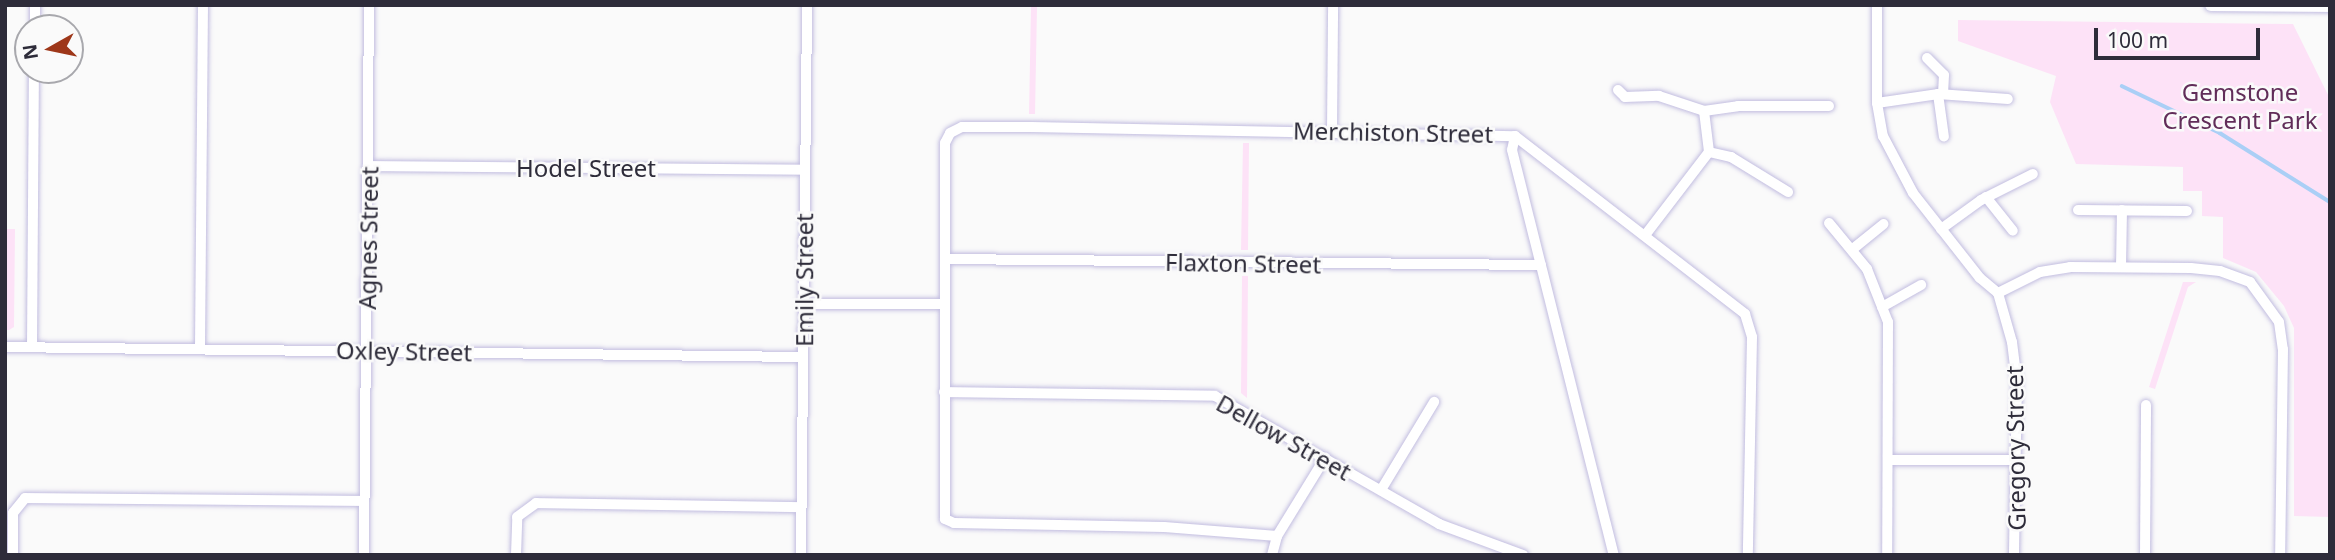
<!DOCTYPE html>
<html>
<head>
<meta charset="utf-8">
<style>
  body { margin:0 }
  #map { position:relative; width:2335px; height:560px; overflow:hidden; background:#fafafa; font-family:"Noto Sans",sans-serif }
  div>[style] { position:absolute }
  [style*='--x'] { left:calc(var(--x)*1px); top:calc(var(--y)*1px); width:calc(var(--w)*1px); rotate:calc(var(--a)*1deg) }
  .green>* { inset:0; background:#fde2f7 }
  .stream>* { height:3.5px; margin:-1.75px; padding:0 1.75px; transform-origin:1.75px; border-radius:1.75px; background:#aacff6 }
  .roads { filter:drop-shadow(0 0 2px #c2bde0) drop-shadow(0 0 2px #c2bde0) }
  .minor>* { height:10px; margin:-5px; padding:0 5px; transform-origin:5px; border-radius:5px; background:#fff }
  .tertiary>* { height:12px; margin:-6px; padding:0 6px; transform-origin:6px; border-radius:6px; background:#fff }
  span { translate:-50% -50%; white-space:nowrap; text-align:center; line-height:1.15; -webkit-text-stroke:5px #fafafa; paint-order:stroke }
  .park-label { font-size:24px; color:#612d59 }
  .street-label { font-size:24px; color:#2e2c3a }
  .frame { position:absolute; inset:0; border:7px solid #2e2c3a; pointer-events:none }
  .north { position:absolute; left:14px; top:14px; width:70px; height:70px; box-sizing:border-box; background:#fafafa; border:2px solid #a8a8ad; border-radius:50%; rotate:261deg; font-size:19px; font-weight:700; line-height:28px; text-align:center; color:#2e2c3a }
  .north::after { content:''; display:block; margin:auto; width:24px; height:32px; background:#9e3719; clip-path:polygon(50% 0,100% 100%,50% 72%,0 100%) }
  .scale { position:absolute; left:2094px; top:28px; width:166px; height:32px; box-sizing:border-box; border:4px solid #2e2c3a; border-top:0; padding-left:9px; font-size:21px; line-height:24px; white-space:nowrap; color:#2e2c3a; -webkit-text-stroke:5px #fafafa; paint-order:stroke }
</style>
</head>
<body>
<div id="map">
  <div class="green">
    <i style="clip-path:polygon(1031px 7px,1037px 7px,1035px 114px,1029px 114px)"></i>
    <i style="clip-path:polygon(1958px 20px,2293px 24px,2330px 99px,2330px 517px,2294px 516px,2294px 328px,2284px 306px,2256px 272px,2223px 258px,2223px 217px,2202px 216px,2202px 191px,2183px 191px,2183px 167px,2076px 164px,2050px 102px,2056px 76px,1958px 41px)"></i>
    <i style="clip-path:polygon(1243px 143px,1249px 143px,1248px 250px,1241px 250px)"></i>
    <i style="clip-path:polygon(5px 229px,15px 229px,14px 327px,9px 330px,5px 330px)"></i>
    <i style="clip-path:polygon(1242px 276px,1248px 276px,1247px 398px,1241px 393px)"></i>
    <i style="clip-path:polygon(2183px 282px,2196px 282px,2188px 287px,2155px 389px,2149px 387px)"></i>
  </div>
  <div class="stream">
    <i style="--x:2122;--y:86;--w:109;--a:25.6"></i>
    <i style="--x:2220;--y:133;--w:130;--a:32.1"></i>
  </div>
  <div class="roads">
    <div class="minor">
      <i style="--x:1877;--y:5;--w:98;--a:90"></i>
      <i style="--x:1877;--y:103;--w:34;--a:80"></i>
      <i style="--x:1883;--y:136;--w:64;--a:62.2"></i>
      <i style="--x:1913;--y:193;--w:108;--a:51.8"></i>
      <i style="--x:1980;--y:278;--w:23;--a:40"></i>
      <i style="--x:1998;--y:293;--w:51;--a:74.1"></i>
      <i style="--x:2012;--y:342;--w:38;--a:83"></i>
      <i style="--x:2017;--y:380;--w:175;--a:91"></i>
      <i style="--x:35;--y:28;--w:23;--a:-90"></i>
      <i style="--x:1927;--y:58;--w:24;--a:45"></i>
      <i style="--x:1944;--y:75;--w:19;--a:93"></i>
      <i style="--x:1618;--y:90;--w:10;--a:45"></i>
      <i style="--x:1625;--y:97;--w:34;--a:-2"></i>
      <i style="--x:1659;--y:96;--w:47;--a:18.4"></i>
      <i style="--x:1704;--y:111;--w:41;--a:83"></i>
      <i style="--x:1938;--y:94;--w:43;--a:82.1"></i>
      <i style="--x:1877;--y:103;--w:62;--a:-8.4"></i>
      <i style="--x:1938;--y:94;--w:70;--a:4.1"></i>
      <i style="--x:1704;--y:111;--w:34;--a:-8"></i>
      <i style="--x:1738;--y:106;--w:91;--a:0"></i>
      <i style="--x:1332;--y:132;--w:127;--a:-89.5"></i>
      <i style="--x:1515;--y:136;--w:14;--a:102"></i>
      <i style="--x:1512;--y:150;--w:418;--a:75.9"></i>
      <i style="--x:1709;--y:152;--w:23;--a:13"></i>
      <i style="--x:1731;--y:157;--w:67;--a:31.6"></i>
      <i style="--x:369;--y:166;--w:435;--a:0.5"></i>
      <i style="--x:1986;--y:197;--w:43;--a:51.5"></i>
      <i style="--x:2078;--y:210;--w:109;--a:0.5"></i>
      <i style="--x:1829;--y:223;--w:60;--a:50.4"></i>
      <i style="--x:1867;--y:269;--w:57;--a:68.4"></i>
      <i style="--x:1888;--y:322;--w:233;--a:90.2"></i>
      <i style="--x:1941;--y:229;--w:49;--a:-35.9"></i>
      <i style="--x:1981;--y:200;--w:58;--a:-26.6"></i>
      <i style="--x:1646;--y:234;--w:103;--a:-52.5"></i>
      <i style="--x:1854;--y:248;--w:38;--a:-39"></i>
      <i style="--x:945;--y:259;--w:596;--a:0.58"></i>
      <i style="--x:2121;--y:267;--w:57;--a:-89"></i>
      <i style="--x:1998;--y:293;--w:47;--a:-26.6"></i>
      <i style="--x:2040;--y:272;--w:30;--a:-9"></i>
      <i style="--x:2070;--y:267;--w:121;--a:0.5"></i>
      <i style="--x:2191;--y:268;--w:29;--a:6"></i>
      <i style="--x:2220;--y:271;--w:32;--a:20"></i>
      <i style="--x:2250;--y:282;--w:49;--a:54.1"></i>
      <i style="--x:2279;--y:322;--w:27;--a:82"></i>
      <i style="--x:2283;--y:349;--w:206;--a:90.8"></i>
      <i style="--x:803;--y:304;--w:142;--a:0"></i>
      <i style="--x:1882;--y:307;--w:45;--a:-29.4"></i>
      <i style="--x:5;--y:347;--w:798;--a:0.72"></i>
      <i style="--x:32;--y:347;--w:277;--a:-89.6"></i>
      <i style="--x:200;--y:347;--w:342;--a:-89.5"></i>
      <i style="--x:944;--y:392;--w:271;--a:0.8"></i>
      <i style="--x:1215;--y:396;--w:258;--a:29.7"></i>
      <i style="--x:1439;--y:524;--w:90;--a:20.3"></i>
      <i style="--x:1889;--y:460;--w:128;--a:0"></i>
      <i style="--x:1381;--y:490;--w:103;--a:-58.9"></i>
      <i style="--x:1277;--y:536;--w:113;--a:-175.4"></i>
      <i style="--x:1164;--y:527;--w:210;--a:-178.9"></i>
      <i style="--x:954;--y:523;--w:10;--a:-156"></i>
      <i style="--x:945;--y:519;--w:376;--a:-90"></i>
      <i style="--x:945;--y:143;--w:11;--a:-63"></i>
      <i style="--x:950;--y:133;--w:13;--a:-27"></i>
      <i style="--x:962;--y:127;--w:69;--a:0"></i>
      <i style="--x:1031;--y:127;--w:484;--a:1.1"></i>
      <i style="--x:1515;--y:136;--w:291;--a:37.7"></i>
      <i style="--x:1745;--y:314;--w:24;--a:73"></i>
      <i style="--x:1752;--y:337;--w:218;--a:91.1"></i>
      <i style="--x:13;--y:555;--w:42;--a:-90"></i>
      <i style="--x:13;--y:513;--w:19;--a:-51"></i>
      <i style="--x:25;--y:498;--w:339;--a:0.5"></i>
      <i style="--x:364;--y:555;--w:550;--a:-89.48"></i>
      <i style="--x:516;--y:555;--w:38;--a:-88"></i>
      <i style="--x:517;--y:517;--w:24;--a:-36"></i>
      <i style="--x:536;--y:503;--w:265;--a:0.9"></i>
      <i style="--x:801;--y:555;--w:550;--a:-89.37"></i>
      <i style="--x:1272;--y:555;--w:20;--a:-75"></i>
      <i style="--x:1277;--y:536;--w:92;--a:-58.4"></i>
      <i style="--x:2145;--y:555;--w:150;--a:-89.6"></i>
    </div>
    <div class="tertiary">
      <i style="--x:2211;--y:5;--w:119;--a:0.5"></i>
    </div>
  </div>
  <div class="park-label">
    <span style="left:2240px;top:106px">Gemstone<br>Crescent Park</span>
  </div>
  <div class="street-label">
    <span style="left:1393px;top:132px;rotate:1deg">Merchiston Street</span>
    <span style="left:586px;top:168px">Hodel Street</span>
    <span style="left:368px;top:238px;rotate:-89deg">Agnes Street</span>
    <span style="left:1243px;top:263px;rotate:1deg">Flaxton Street</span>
    <span style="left:804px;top:280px;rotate:-90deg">Emily Street</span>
    <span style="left:404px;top:351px;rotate:1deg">Oxley Street</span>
    <span style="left:1284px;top:437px;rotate:29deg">Dellow Street</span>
    <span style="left:2015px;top:448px;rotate:-91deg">Gregory Street</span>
  </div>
  <div class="frame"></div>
  <div class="north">N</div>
  <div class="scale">100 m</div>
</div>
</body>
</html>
